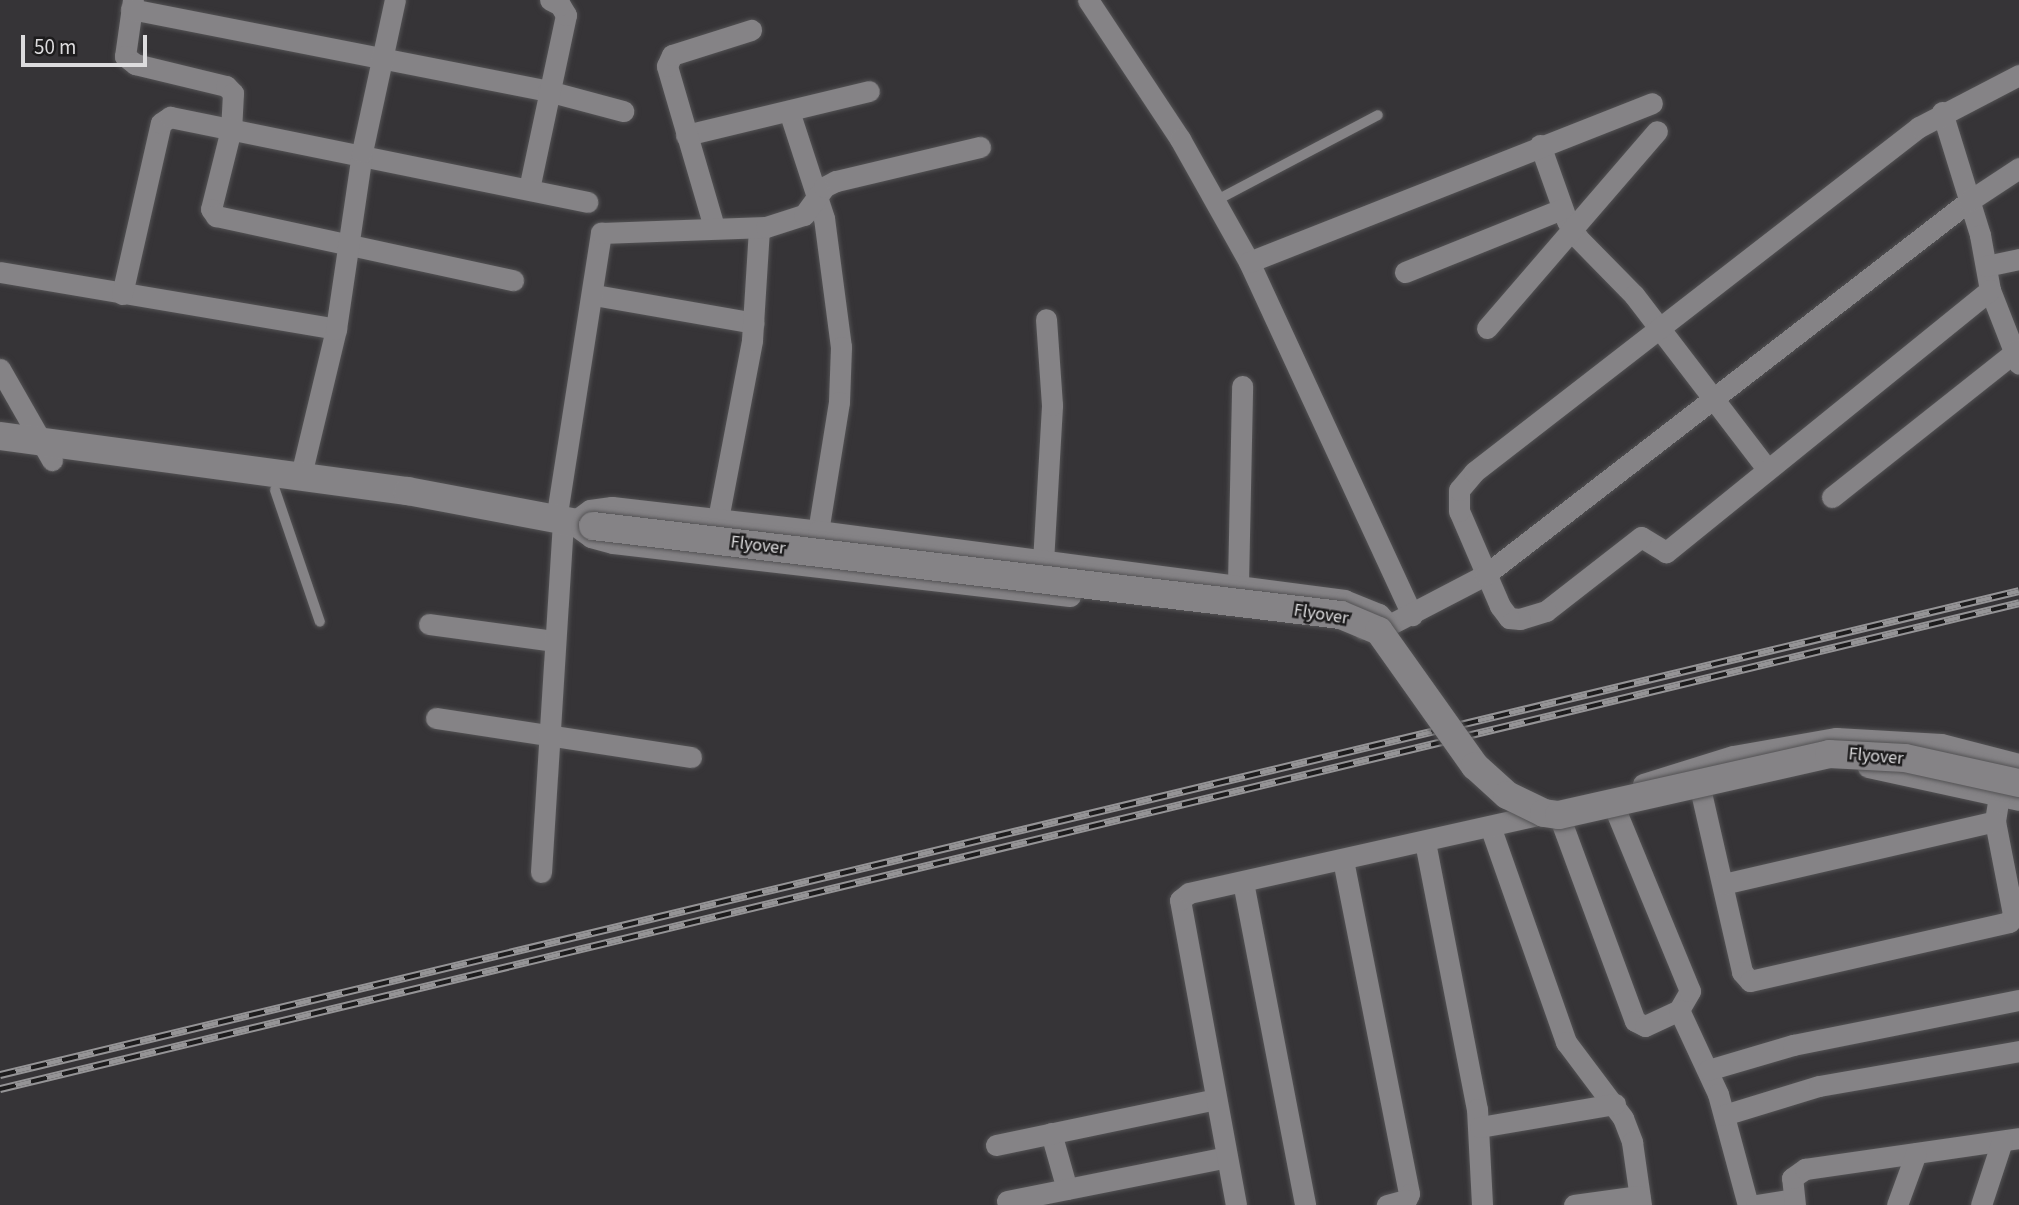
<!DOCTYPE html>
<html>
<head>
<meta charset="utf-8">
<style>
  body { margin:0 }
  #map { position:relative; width:2019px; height:1205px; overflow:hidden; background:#363437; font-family:"Source Sans 3",sans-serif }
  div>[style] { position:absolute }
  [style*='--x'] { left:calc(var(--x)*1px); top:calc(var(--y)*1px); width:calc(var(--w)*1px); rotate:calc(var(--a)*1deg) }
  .roads { filter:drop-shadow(0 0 2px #535254) drop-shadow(0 0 2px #535254) }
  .lane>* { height:10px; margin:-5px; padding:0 5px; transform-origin:5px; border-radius:5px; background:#858386 }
  .street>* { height:21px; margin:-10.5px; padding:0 10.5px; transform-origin:10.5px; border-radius:10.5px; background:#858386 }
  .secondary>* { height:28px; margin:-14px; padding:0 14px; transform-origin:14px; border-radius:14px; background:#858386 }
  .rail>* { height:8px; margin-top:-4px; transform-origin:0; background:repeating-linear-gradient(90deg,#1d1c1d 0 16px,#959496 0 32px); box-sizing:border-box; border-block:2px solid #959496 }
  .bridges { filter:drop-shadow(0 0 2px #535254) drop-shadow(0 0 2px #535254) }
  .secondary-bridge>* { height:28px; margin:-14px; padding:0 14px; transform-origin:14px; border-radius:14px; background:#858386 }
  span { translate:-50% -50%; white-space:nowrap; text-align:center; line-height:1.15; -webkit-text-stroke:5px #1d1c1d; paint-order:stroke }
  .street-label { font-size:18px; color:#dddcde }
  .scale { position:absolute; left:21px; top:35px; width:126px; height:32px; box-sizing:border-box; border:4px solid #dddcde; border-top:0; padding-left:9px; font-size:21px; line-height:24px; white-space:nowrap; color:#dddcde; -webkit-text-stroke:5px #1d1c1d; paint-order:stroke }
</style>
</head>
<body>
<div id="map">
  <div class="roads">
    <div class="lane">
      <i style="--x:1215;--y:201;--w:184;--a:-27.8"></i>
      <i style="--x:275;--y:490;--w:139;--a:71.2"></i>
    </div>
    <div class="street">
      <i style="--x:133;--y:0;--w:57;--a:98.1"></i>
      <i style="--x:125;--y:56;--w:13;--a:39"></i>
      <i style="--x:135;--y:64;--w:94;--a:13.6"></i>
      <i style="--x:226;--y:86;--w:10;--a:45"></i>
      <i style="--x:233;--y:93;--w:36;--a:93"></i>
      <i style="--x:231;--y:129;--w:82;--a:104"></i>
      <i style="--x:211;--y:209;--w:9;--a:54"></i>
      <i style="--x:216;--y:216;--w:304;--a:12.2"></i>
      <i style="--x:1088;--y:0;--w:167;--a:56.5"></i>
      <i style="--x:1180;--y:139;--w:141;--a:60.7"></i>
      <i style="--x:1249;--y:262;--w:389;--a:65.2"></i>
      <i style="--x:131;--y:9;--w:425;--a:11.1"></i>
      <i style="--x:548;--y:91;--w:78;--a:14.9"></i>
      <i style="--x:789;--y:111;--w:113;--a:71.9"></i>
      <i style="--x:824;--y:218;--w:130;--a:82.5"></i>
      <i style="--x:841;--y:347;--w:55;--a:92.1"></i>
      <i style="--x:839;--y:402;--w:131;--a:99.2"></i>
      <i style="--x:1942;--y:112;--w:129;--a:72.8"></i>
      <i style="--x:1980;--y:235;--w:56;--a:79.7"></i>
      <i style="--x:1990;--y:290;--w:79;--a:68.6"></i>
      <i style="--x:686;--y:135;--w:188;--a:-13.5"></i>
      <i style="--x:1540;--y:145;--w:81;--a:70.4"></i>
      <i style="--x:1567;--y:221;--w:20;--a:57"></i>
      <i style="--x:1578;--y:238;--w:80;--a:45.5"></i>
      <i style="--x:1634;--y:295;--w:219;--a:52.6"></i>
      <i style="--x:529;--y:189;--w:178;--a:-78"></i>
      <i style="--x:566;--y:15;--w:12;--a:-121"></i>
      <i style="--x:560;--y:5;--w:11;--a:-153"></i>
      <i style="--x:714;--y:227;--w:168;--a:-106.3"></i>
      <i style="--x:667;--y:66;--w:12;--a:-66"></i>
      <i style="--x:672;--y:55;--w:83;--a:-17.6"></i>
      <i style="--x:1249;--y:262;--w:433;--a:-21.5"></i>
      <i style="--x:1986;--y:266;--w:34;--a:-12"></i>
      <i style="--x:0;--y:272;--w:341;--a:9.6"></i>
      <i style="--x:1405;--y:272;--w:169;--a:-21.9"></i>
      <i style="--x:1990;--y:290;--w:417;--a:141"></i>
      <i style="--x:1666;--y:552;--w:29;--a:-149"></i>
      <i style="--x:1641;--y:537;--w:120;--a:142.1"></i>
      <i style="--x:1546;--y:611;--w:27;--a:163"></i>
      <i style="--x:1520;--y:619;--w:11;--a:-175"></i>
      <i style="--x:1509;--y:618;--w:15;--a:-127"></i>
      <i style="--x:1500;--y:606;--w:103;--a:-113.3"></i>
      <i style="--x:1459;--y:511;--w:21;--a:-90"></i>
      <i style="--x:1459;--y:490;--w:23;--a:-50"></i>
      <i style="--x:1474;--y:472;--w:563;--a:-37.79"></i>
      <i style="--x:1919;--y:127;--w:113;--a:-27.5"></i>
      <i style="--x:122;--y:294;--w:175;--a:-77.2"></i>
      <i style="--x:161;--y:123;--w:11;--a:-34"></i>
      <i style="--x:170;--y:117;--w:426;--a:11.5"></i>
      <i style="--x:594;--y:295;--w:162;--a:9.9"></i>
      <i style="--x:1487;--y:328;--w:260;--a:-49.2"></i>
      <i style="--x:0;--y:369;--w:105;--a:60.3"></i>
      <i style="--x:301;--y:475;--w:150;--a:-76.5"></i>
      <i style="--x:336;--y:329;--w:179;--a:-81.6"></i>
      <i style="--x:362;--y:152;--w:156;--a:-77.8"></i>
      <i style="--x:1832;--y:497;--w:238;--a:-38.4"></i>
      <i style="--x:718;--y:519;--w:182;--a:-79.2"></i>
      <i style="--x:752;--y:340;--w:112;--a:-86.4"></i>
      <i style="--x:556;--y:520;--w:291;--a:-81.1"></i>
      <i style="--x:601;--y:233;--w:165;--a:-2.1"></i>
      <i style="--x:766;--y:227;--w:40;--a:-18"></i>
      <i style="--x:804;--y:215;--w:34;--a:-54"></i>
      <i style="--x:824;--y:187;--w:13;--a:-27"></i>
      <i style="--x:836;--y:181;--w:148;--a:-13.3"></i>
      <i style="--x:1043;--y:562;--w:157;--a:-86.7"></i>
      <i style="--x:1052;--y:405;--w:86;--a:-94"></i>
      <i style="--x:1238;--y:584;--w:198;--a:-88.8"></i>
      <i style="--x:1070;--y:596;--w:460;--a:-173.4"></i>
      <i style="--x:613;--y:543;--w:23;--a:-165"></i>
      <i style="--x:591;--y:537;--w:24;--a:-144"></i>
      <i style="--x:572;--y:523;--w:22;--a:-36"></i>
      <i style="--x:590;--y:510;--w:22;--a:-8"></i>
      <i style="--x:612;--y:507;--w:207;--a:6.6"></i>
      <i style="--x:818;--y:531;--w:531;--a:7.47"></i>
      <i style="--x:1344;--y:600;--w:38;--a:22"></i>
      <i style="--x:1379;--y:614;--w:15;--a:48"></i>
      <i style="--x:429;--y:624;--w:126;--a:7.7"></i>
      <i style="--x:1363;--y:629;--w:26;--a:-9"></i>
      <i style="--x:1389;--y:625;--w:108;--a:-27.5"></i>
      <i style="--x:1485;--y:575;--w:612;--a:-37.69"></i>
      <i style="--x:1969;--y:201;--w:60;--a:-33.4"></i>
      <i style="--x:436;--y:718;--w:258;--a:8.7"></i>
      <i style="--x:1868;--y:767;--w:155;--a:12.3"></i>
      <i style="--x:1643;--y:784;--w:94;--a:-17.3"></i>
      <i style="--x:1733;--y:756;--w:105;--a:-9.9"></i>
      <i style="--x:1836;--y:738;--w:105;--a:3.3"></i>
      <i style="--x:1941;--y:744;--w:81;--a:14.4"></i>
      <i style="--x:1700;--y:788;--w:189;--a:77.1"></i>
      <i style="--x:1742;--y:972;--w:12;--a:48"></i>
      <i style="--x:1750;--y:981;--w:266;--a:-12.8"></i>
      <i style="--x:2009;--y:922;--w:9;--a:-63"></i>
      <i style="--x:2013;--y:914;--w:95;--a:-101"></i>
      <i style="--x:1995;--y:821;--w:26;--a:-81"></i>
      <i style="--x:1561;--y:821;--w:213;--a:69.7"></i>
      <i style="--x:1635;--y:1021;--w:11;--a:27"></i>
      <i style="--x:1645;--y:1026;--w:38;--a:-25"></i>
      <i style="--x:1679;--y:1010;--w:22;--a:-60"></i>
      <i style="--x:1690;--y:991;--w:197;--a:-112.4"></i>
      <i style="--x:1491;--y:829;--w:226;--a:70.6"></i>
      <i style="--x:1566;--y:1042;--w:95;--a:53.1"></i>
      <i style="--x:1623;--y:1118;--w:26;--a:69"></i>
      <i style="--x:1632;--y:1142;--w:64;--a:81.9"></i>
      <i style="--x:1425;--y:842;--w:272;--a:79"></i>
      <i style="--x:1477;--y:1109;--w:96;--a:87"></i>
      <i style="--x:1343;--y:860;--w:340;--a:78.8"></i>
      <i style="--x:1409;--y:1194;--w:7;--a:117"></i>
      <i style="--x:1406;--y:1200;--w:20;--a:165"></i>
      <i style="--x:541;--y:872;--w:352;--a:-86.4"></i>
      <i style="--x:1243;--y:882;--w:329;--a:79.1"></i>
      <i style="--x:1723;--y:884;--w:279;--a:-13"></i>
      <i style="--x:1679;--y:1010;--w:93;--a:65.1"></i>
      <i style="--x:1718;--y:1094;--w:115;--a:74.9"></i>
      <i style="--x:1708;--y:1070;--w:89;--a:-16.4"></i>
      <i style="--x:1793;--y:1045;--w:230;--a:-11.3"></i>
      <i style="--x:1724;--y:1115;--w:99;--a:-17"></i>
      <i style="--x:1819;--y:1086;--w:203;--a:-9.9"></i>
      <i style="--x:1480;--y:1127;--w:137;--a:-9.7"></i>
      <i style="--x:1051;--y:1133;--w:58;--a:74.1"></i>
      <i style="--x:996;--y:1145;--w:225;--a:-11.8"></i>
      <i style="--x:1007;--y:1201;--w:224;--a:-11.3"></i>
      <i style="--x:1236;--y:1205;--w:310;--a:-100.4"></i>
      <i style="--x:1180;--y:900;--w:11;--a:-38"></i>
      <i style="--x:1189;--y:893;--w:372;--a:-12.6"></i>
      <i style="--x:1574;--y:1205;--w:66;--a:-7.9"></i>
      <i style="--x:1756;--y:1205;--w:38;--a:-9"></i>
      <i style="--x:1795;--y:1205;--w:27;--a:-96"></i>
      <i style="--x:1792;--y:1178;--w:16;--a:-35"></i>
      <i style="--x:1805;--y:1169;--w:216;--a:-8.2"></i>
      <i style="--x:1897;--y:1205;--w:55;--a:-69.9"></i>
      <i style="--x:1981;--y:1205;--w:67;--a:-71.8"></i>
    </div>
    <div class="secondary">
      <i style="--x:0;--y:436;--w:412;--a:7.7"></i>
      <i style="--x:408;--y:491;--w:188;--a:10.7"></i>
    </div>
  </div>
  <div class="rail">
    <i style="--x:0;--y:1075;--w:2076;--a:-13.48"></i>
    <i style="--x:0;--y:1089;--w:2077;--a:-13.53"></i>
  </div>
  <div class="bridges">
    <div class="secondary-bridge">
      <i style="--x:593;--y:526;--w:753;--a:6.79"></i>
      <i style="--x:1341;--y:615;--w:41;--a:22.8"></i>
      <i style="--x:1379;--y:631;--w:166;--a:54.6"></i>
      <i style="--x:1475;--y:766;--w:43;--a:42.2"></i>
      <i style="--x:1507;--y:795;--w:41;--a:25.9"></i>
      <i style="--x:1544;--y:813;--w:15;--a:8"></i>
      <i style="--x:1559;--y:815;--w:277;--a:-12.7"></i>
      <i style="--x:1829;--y:754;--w:76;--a:3"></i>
      <i style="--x:1905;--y:758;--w:117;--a:12.4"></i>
    </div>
  </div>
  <div class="street-label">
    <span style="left:758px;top:546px;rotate:7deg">Flyover</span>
    <span style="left:1321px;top:615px;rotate:9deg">Flyover</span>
    <span style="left:1876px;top:757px;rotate:5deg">Flyover</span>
  </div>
  <div class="scale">50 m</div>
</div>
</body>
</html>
